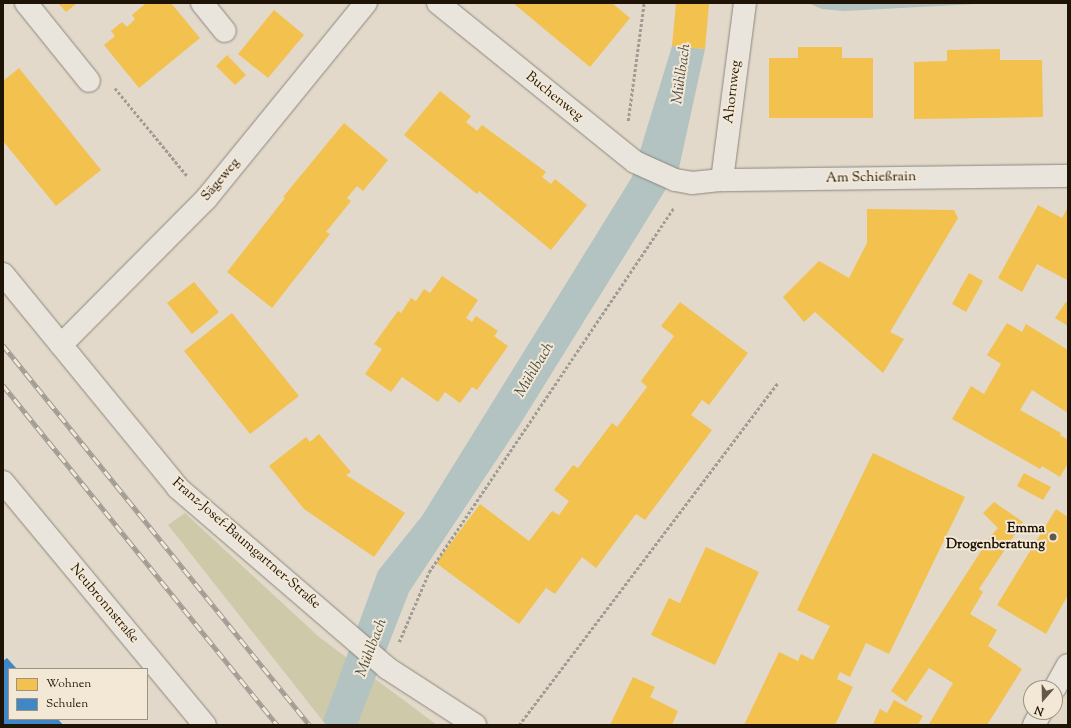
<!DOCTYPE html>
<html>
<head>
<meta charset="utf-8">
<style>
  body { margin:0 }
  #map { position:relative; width:1071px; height:728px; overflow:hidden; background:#e2d9ca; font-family:"Sorts Mill Goudy",serif }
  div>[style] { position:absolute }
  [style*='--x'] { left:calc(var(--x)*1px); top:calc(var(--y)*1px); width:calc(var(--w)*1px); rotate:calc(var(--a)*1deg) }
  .green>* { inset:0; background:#cecaa9 }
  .water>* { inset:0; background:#b2c3c1 }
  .homes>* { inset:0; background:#f2c14e }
  .schools>* { inset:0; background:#3f88c5 }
  .path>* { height:2.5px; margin-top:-1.25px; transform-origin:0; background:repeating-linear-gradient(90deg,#a19c94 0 3px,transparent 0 5px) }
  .roads { filter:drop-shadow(0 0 1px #8d877d) drop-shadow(0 0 1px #8d877d) }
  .minor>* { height:22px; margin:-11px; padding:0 11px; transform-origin:11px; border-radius:11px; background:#e9e4dc }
  .secondary>* { height:22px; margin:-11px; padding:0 11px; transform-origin:11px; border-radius:11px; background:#e9e4dc }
  .rail>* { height:4.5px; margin-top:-2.25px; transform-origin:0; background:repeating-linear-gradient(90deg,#f3e8d6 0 9px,#a19c94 0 18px); box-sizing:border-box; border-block:1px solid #a19c94 }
  .dots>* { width:11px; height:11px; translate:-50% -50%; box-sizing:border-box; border:2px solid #f3e8d6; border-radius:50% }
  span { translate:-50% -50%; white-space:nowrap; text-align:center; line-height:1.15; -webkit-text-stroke:4px #f3e8d6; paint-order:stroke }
  .street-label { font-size:14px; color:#1f1305 }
  .poi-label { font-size:14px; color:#1f1305; font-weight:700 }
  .right { translate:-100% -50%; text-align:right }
  .water-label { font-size:15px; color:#4b4d45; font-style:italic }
  .frame { position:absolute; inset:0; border:4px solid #1f1305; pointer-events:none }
  .legend { position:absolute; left:8px; top:668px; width:140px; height:52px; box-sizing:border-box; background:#f3e8d6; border:1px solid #9e9382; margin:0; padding:5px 7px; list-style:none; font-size:12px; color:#1f1305 }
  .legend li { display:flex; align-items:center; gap:8px; height:20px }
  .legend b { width:20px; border:1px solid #9e9382 }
  .north { position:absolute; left:1023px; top:680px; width:40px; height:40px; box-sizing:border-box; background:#f3e8d6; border:1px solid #9e9382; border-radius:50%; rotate:200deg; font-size:11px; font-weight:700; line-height:16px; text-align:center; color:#1f1305 }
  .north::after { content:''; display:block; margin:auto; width:14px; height:18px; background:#63584a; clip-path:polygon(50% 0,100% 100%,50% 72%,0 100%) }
</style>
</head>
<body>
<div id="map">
  <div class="green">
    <i style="clip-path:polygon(185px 513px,319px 637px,437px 725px,326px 725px,168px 525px)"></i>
  </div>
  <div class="water">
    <i style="clip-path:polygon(808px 3px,995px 3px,844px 11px,822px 9px)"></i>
    <i style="clip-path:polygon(672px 46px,705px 49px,679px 168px,519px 426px,409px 592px,357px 725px,326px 725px,323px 721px,378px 571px,422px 516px,632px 177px)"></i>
  </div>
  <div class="homes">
    <i style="clip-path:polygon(58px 3px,77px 3px,66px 12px)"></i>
    <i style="clip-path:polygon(146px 3px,171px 3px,200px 38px,139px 88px,104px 45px,115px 36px,111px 31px,122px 22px,127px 27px,135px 19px,132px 15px)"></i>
    <i style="clip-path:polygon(513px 3px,612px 3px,630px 18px,590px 67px)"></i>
    <i style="clip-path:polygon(676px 3px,709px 4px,705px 49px,672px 46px)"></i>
    <i style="clip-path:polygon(274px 10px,304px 35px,268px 78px,238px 54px)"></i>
    <i style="clip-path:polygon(798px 47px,842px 47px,842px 58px,873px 58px,873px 118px,769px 118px,769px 58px,798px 58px)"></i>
    <i style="clip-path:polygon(1000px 49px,1000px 60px,1042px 60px,1043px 117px,914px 119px,914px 62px,947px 61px,947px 50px)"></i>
    <i style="clip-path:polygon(227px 55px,246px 75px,235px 85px,216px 66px)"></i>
    <i style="clip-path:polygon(19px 68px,101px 170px,56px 206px,3px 141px,3px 81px)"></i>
    <i style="clip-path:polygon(440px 91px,471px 116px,466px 122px,477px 131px,482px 125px,546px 172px,542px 177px,551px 184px,555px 179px,587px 205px,551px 250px,479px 191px,477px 194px,404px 135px)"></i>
    <i style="clip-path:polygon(344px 123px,388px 160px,363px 191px,357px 186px,347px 198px,351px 201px,326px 232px,330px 234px,272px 308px,227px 272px,285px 198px,283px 197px)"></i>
    <i style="clip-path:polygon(1038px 205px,1062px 218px,1068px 207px,1068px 278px,1067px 280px,1037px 264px,1022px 292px,998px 278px)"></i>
    <i style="clip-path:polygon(867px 209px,954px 210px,958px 218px,890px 332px,904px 339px,883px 373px,815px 312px,804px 322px,783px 297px,819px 261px,849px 278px,867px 243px)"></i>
    <i style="clip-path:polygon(969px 273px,983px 281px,966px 312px,952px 304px)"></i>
    <i style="clip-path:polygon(442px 276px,478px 300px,466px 318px,472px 322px,476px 316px,498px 331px,494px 336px,508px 346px,477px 390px,472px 387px,460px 403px,445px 392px,438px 402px,402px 377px,391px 392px,365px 374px,382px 349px,374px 344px,398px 311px,401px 313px,411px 298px,416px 301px,424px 289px,430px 293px)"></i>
    <i style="clip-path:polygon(194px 282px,219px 312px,192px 334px,167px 303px)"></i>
    <i style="clip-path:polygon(680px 302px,748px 353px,709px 405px,702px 400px,691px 415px,712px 430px,645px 520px,636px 514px,596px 568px,582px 557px,555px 594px,546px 588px,519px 624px,436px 563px,480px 504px,529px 541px,552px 511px,559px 515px,569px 501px,554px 490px,573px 465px,578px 468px,612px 423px,617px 427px,647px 387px,641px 381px,674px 336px,661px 326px)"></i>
    <i style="clip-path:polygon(1066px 302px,1068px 303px,1068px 326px,1055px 318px)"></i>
    <i style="clip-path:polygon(232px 313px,299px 396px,250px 434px,184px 351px)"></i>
    <i style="clip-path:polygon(1007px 323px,1022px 332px,1026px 324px,1068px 350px,1068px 413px,1032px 390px,1020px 410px,1061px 433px,1060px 435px,1068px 440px,1068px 463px,1060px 477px,1042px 466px,1040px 469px,952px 419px,971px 386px,984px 394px,1001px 364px,987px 355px)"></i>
    <i style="clip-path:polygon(319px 434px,351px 472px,346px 475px,405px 513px,374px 557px,304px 509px,269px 466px,306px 437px,310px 442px)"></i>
    <i style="clip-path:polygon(873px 453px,965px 497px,889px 654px,866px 643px,850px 677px,840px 672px,837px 679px,853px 687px,835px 725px,744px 725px,779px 652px,798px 661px,801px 654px,813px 660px,830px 626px,797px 610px)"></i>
    <i style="clip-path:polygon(1024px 473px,1051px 487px,1043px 500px,1017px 486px)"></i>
    <i style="clip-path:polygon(994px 502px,1023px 522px,979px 589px,983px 592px,970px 614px,997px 630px,988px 646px,1022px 669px,987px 725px,931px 725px,929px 724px,953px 683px,929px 668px,906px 702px,891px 691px,990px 537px,998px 528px,983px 513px)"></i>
    <i style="clip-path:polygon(1056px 509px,1068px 517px,1068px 595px,1046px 634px,997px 605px)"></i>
    <i style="clip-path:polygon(706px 547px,759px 572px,715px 665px,651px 635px,669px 598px,680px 603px)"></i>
    <i style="clip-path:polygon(633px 677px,655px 687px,650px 697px,678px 711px,672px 725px,610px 725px)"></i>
    <i style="clip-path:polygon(894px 700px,923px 716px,918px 725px,873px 724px,880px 709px,887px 713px)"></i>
  </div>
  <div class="schools">
    <i style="clip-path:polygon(7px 658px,17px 669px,9px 669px,9px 719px,58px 719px,63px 725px,3px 725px,3px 661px)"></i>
  </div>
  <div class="path">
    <i style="--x:115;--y:88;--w:115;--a:50.6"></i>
    <i style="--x:628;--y:121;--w:119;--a:-82.3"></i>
    <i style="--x:399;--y:642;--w:76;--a:-66.8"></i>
    <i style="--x:429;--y:572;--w:439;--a:-56.1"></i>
    <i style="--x:519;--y:725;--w:429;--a:-52.9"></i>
  </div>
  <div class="roads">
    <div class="minor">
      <i style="--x:26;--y:3;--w:100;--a:51.1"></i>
      <i style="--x:202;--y:3;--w:36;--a:51"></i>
      <i style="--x:438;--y:3;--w:253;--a:38.9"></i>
      <i style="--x:635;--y:162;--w:44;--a:24.2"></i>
      <i style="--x:675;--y:180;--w:17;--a:10"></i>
      <i style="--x:692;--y:183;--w:30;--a:-6"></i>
      <i style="--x:722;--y:180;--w:346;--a:-0.7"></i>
      <i style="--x:722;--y:180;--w:178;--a:-82.6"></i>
      <i style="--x:61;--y:345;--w:206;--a:-45.2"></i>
      <i style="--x:206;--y:199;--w:253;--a:-50.8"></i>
      <i style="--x:3;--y:482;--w:316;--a:50.3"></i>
      <i style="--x:1055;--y:688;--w:26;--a:-61"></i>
      <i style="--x:1034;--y:725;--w:15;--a:-62"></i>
    </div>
    <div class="secondary">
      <i style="--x:3;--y:274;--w:276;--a:50.7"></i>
      <i style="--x:178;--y:488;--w:276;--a:40.7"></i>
      <i style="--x:387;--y:668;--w:105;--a:32.9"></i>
    </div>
  </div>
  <div class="rail">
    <i style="--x:3;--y:345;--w:489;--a:51.1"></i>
    <i style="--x:3;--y:385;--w:437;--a:51.1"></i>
  </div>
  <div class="dots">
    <i style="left:1053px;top:537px;background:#63584a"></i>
  </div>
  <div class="street-label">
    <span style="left:733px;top:92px;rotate:-83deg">Ahornweg</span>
    <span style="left:554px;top:97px;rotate:39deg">Buchenweg</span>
    <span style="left:871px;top:178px;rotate:-1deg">Am Schießrain</span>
    <span style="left:221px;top:180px;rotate:-50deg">Sägeweg</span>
    <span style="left:246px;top:544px;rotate:41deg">Franz-Josef-Baumgartner-Straße</span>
    <span style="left:104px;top:604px;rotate:50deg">Neubronnstraße</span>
  </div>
  <div class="poi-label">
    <span class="right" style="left:1045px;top:537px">Emma<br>Drogenberatung</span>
  </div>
  <div class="water-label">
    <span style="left:682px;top:74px;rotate:-82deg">Mühlbach</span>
    <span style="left:535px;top:370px;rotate:-59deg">Mühlbach</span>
    <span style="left:372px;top:648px;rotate:-69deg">Mühlbach</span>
  </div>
  <div class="frame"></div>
  <ul class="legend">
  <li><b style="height:11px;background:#f2c14e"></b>Wohnen</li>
  <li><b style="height:11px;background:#3f88c5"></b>Schulen</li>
  </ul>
  <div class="north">N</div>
</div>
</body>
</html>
